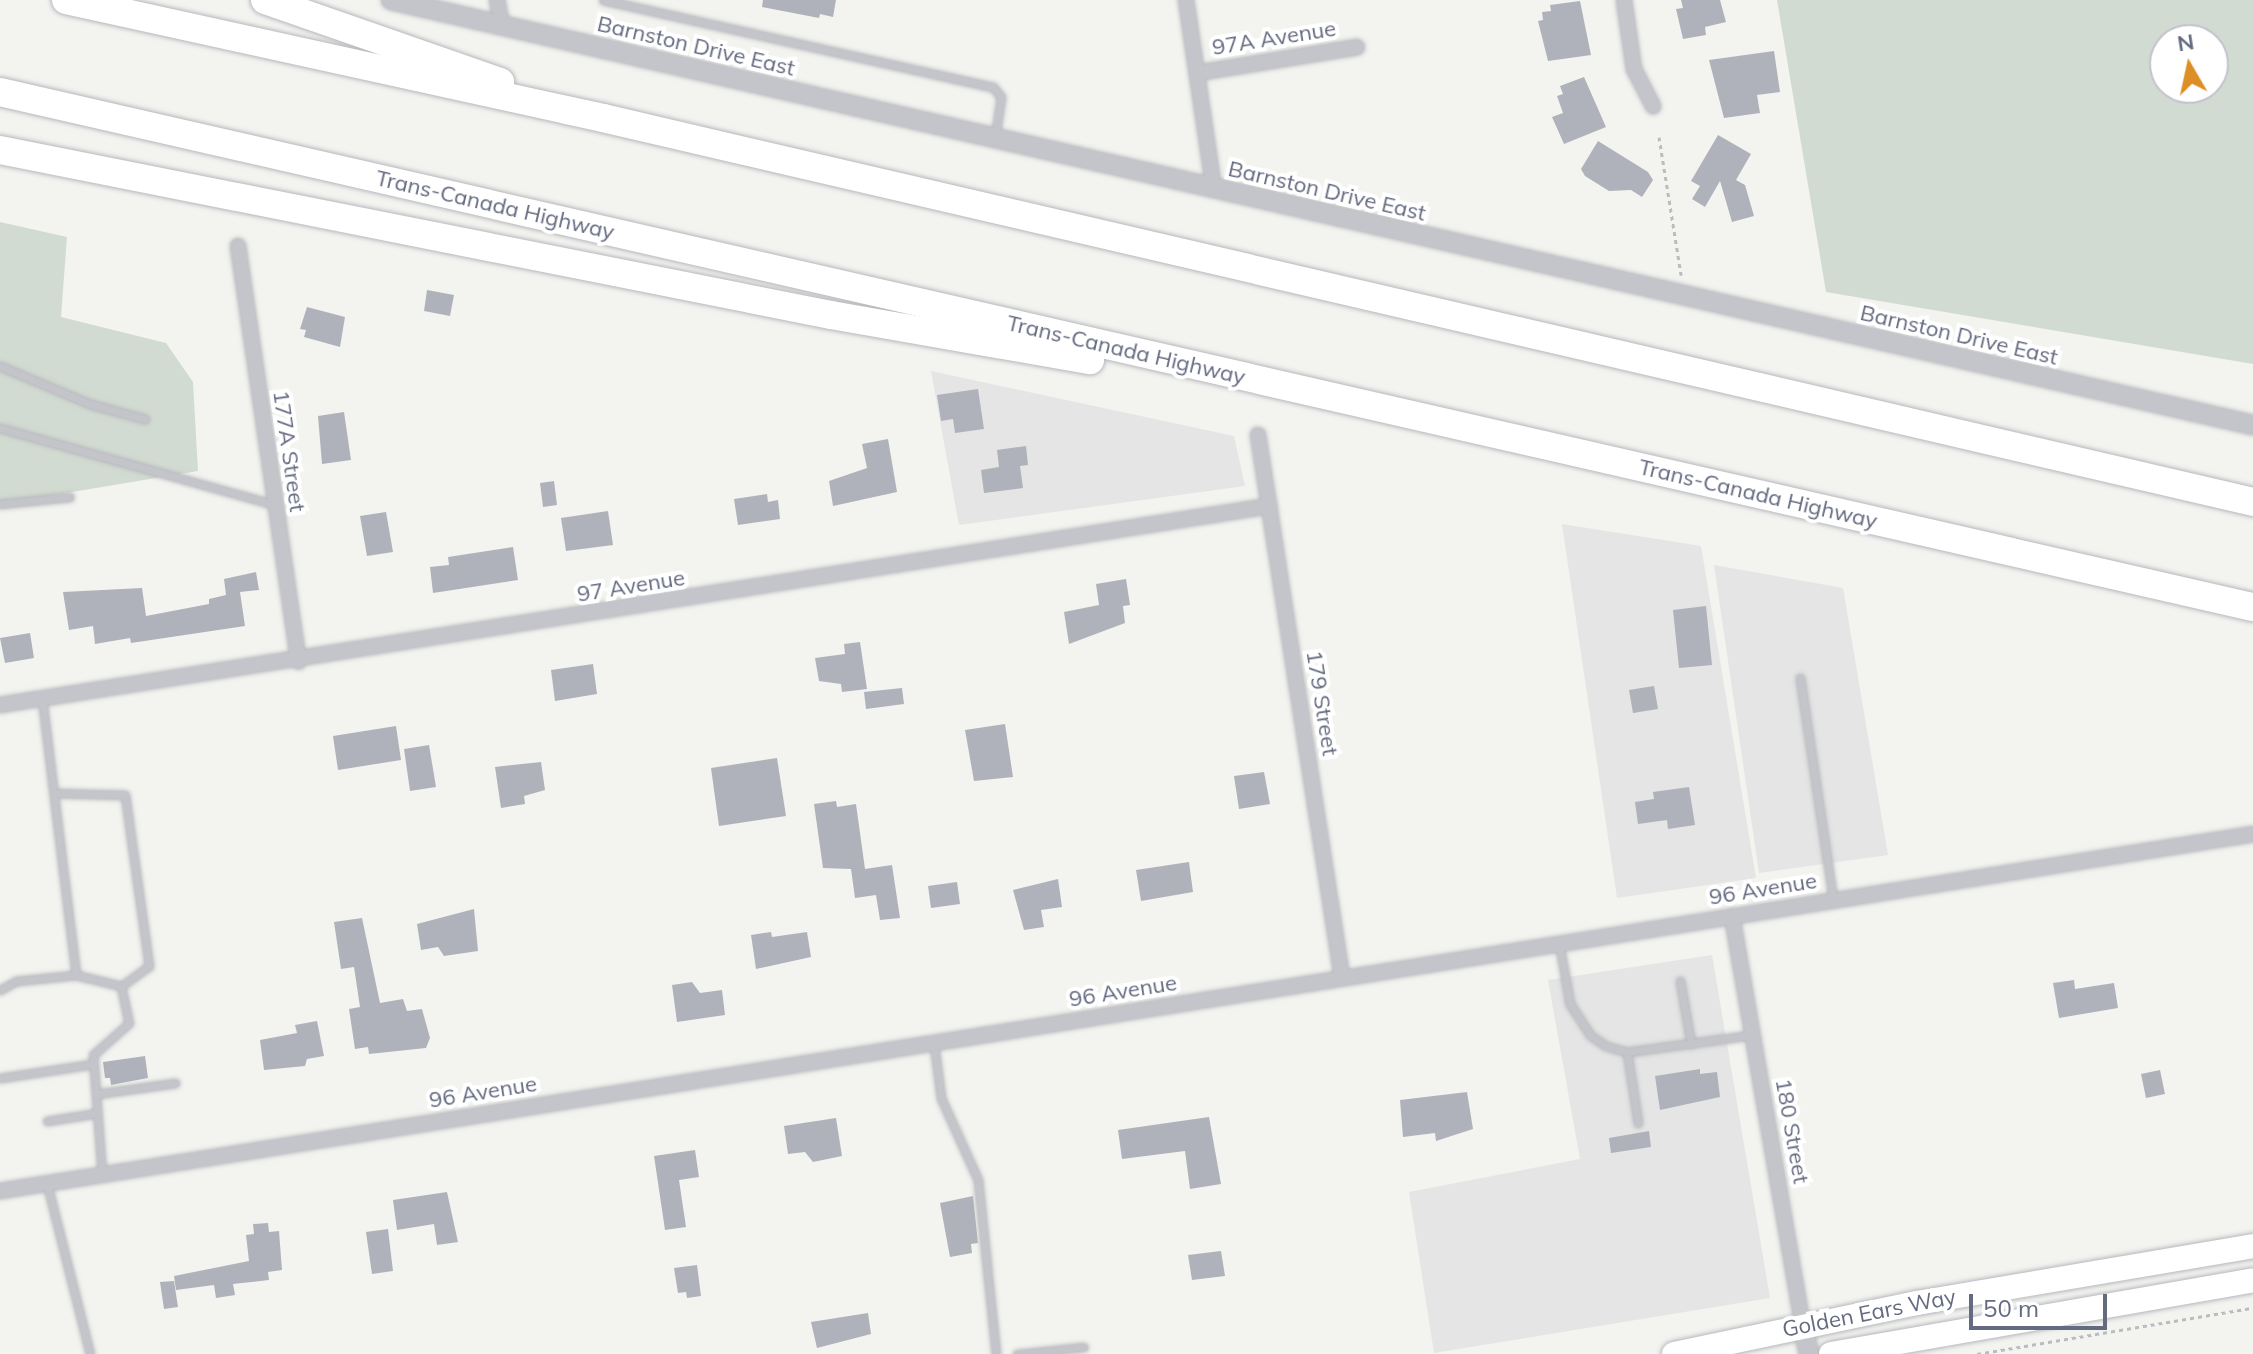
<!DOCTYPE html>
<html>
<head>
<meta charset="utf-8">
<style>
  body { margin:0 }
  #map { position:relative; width:2253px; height:1354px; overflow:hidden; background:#f3f4f0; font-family:Mulish,sans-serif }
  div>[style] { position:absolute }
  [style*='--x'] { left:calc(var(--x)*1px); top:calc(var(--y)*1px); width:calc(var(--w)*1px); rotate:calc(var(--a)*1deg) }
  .built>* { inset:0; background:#e4e5e4 }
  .green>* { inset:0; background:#d2dbd2 }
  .building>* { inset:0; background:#afb2ba }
  .path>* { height:3px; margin-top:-1.5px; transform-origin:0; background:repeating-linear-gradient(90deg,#bbbcbf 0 4px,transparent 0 8px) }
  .roads { filter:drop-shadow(0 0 2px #b7b8bd) drop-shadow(0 0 2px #b7b8bd) }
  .service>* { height:7px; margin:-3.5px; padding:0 3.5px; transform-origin:3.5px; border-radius:3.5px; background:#c4c5ca }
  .minor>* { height:14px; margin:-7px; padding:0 7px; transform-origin:7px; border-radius:7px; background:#c4c5ca }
  .tertiary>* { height:18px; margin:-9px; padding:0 9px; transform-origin:9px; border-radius:9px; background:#c4c5ca }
  .primary>* { height:24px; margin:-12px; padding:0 12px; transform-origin:12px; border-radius:12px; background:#fff }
  .motorway>* { height:28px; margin:-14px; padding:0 14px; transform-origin:14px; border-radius:14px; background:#fff }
  span { translate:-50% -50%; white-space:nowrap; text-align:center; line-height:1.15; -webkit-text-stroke:8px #fff; paint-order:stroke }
  .street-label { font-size:22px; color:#646a80 }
  .north { position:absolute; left:2149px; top:24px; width:80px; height:80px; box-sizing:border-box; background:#fff; border:2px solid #c1c3cc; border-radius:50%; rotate:351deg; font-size:22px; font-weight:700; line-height:32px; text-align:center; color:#646a80 }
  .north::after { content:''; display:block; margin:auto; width:28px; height:36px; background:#dd8f27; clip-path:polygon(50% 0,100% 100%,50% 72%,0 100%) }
  .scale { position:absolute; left:1969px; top:1294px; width:138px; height:36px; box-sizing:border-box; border:4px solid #646a80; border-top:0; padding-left:10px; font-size:24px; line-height:28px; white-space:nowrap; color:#646a80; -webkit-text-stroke:6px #fff; paint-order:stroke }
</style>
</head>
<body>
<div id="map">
  <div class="built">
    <i style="clip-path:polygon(931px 371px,1234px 436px,1245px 486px,959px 525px)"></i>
    <i style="clip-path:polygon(1562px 524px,1701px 546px,1756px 878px,1617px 898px)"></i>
    <i style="clip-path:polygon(1714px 565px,1843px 588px,1888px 855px,1759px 873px)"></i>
    <i style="clip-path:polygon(1712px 955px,1770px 1298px,1434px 1353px,1409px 1192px,1580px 1159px,1548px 980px)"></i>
  </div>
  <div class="green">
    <i style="clip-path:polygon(evenodd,1777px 0,2253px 0,2253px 364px,1826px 292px,1777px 0,2213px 40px,2213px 88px,2165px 88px,2165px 40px,2213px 40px)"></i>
    <i style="clip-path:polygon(0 222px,67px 237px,61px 317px,166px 343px,193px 382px,198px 471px,0 504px)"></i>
  </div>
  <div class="building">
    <i style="clip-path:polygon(763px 0,836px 0,833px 17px,820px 14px,819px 18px,762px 7px)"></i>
    <i style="clip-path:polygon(1681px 0,1720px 0,1726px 22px,1705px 27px,1706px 35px,1683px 39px,1676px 9px,1683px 8px)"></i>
    <i style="clip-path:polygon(1580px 1px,1591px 55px,1548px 61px,1538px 21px,1543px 20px,1542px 12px,1551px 11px,1550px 5px)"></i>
    <i style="clip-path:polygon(1774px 51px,1780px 92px,1757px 95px,1760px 113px,1724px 118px,1709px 60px)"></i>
    <i style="clip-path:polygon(1584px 77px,1606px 127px,1564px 144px,1552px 117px,1563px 113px,1557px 96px,1563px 94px,1560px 86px)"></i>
    <i style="clip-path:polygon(1718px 135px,1751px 154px,1736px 180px,1745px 185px,1754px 216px,1732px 222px,1720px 181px,1705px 207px,1692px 199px,1700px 186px,1691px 181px)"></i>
    <i style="clip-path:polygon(1598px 141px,1648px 172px,1653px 180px,1642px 197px,1631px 190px,1609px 191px,1585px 176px,1581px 169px)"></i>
    <i style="clip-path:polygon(427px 290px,454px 295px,450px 316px,424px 311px)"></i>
    <i style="clip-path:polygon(307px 307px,345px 317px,340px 347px,304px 337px,306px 330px,300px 329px)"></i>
    <i style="clip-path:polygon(978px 389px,984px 429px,955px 433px,953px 419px,941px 421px,937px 395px)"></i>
    <i style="clip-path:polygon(344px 412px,351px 460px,322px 464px,318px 416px)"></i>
    <i style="clip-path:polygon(888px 439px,897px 492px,833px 506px,829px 481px,867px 468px,862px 444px)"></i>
    <i style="clip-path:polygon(1026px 446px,1028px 465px,1020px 466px,1023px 488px,984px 493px,981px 470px,999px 467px,997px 450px)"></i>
    <i style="clip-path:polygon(554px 481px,557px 505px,543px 507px,540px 483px)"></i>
    <i style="clip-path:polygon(767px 494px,768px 502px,778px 500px,780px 519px,738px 525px,734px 499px)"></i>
    <i style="clip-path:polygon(608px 511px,613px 545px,566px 551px,561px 518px)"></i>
    <i style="clip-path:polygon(386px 512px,393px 552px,367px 556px,360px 516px)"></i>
    <i style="clip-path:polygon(513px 547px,518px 580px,433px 593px,430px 567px,449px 565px,448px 557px)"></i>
    <i style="clip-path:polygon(256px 572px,259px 590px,240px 592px,245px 626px,131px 643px,130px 638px,95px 644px,93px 626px,69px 630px,63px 592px,142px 588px,146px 616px,209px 604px,209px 599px,226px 595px,224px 579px)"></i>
    <i style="clip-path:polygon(1126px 579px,1130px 605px,1123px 606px,1125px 623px,1069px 644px,1064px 612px,1099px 605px,1096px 584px)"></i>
    <i style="clip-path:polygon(1706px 606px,1712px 665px,1679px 668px,1673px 610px)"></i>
    <i style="clip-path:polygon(30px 633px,34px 658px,5px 663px,0 638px)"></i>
    <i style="clip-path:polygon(860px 642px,867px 689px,842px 692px,841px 684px,819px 681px,815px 658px,845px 654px,844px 644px)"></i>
    <i style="clip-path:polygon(593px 664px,597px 694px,555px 701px,551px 670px)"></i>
    <i style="clip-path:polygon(1654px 686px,1658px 709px,1633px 713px,1629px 690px)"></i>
    <i style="clip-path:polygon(902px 688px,904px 704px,866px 709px,864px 692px)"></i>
    <i style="clip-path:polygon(1005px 724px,1013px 777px,974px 781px,965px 730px)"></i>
    <i style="clip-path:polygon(396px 726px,401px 760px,338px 770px,333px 736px)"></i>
    <i style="clip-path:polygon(429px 745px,436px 787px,410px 791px,404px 749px)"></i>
    <i style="clip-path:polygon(777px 758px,786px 816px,719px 826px,711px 768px)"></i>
    <i style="clip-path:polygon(541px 762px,545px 790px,524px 796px,525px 804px,501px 808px,495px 767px)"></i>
    <i style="clip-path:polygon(1264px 772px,1270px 804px,1239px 809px,1234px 776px)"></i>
    <i style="clip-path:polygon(1689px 787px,1695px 825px,1668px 829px,1667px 820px,1638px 824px,1635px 802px,1654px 799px,1653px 792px)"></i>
    <i style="clip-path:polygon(836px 801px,837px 807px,856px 804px,865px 869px,892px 865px,900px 918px,880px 920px,876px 895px,855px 898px,851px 869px,823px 868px,814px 804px)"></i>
    <i style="clip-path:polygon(1189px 862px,1193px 892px,1141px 901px,1136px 870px)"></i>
    <i style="clip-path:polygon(1058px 879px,1062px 907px,1041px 910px,1044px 927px,1024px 930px,1013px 890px)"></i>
    <i style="clip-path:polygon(957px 882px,960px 904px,931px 908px,928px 886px)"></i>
    <i style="clip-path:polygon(474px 909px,478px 951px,444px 956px,438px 947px,421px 950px,417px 924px)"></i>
    <i style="clip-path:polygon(362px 918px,380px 1003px,403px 999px,407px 1011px,422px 1009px,430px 1038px,426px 1048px,369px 1054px,368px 1047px,355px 1049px,349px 1009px,360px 1007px,354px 967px,341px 969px,334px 922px)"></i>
    <i style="clip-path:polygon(771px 932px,772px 937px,807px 932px,811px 957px,756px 969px,751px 935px)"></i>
    <i style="clip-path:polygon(2074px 980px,2075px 989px,2114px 983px,2118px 1008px,2059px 1018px,2053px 983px)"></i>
    <i style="clip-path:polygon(692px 982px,700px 993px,722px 990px,725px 1015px,677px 1022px,672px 985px)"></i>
    <i style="clip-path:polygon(317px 1021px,324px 1056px,307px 1059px,305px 1066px,264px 1070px,260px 1040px,297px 1033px,295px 1025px)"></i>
    <i style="clip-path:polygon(145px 1056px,148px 1078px,111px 1085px,110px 1078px,105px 1078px,103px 1062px)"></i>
    <i style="clip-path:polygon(1700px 1069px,1700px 1074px,1717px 1072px,1720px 1097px,1660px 1110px,1655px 1076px)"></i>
    <i style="clip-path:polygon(2160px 1070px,2165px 1094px,2146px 1098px,2141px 1074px)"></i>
    <i style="clip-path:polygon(1467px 1092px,1473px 1129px,1436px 1141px,1435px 1133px,1403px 1137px,1400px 1100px)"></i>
    <i style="clip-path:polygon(1209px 1117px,1221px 1184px,1190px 1189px,1185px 1151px,1122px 1159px,1118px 1130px)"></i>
    <i style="clip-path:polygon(836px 1118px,842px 1156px,813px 1162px,805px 1152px,788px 1154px,784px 1126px)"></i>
    <i style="clip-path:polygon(1649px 1131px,1651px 1147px,1611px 1153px,1609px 1138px)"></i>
    <i style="clip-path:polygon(695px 1150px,699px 1177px,679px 1180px,686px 1227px,665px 1230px,654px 1156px)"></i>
    <i style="clip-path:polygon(447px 1192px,458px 1242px,437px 1245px,434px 1224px,397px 1230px,393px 1200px)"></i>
    <i style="clip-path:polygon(973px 1196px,978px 1243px,971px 1244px,972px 1253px,950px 1257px,940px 1203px)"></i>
    <i style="clip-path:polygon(268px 1223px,269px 1232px,279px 1231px,282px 1270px,268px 1272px,269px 1280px,233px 1284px,235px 1295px,216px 1298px,214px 1285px,176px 1290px,174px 1276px,249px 1261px,246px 1235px,254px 1234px,253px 1224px)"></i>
    <i style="clip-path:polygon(388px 1229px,393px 1271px,372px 1274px,366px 1232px)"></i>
    <i style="clip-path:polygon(1221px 1251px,1225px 1276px,1192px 1280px,1188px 1255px)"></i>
    <i style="clip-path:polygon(697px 1265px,701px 1296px,687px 1298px,686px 1292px,678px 1293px,674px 1268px)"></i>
    <i style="clip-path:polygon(174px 1281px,178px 1307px,164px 1309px,160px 1282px)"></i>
    <i style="clip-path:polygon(868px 1313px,871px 1334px,817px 1348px,811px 1322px)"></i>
  </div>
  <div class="path">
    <i style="--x:1659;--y:137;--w:140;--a:80.9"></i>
    <i style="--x:1977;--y:1354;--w:280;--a:-9.5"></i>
  </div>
  <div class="roads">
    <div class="service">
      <i style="--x:603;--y:0;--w:400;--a:12.6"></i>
      <i style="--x:993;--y:87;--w:13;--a:51"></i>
      <i style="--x:1001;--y:97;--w:41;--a:98.3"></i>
      <i style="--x:0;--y:366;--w:98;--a:22.9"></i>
      <i style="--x:90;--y:404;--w:57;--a:15.3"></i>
      <i style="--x:0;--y:428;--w:283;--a:15.6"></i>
      <i style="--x:0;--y:504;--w:70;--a:-5.7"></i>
      <i style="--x:1800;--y:678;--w:224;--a:81.5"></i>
      <i style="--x:54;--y:793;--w:71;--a:1.6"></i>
      <i style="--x:125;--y:795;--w:173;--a:82"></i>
      <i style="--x:149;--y:966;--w:34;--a:144"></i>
      <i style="--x:1559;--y:943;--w:62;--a:79.8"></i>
      <i style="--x:1570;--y:1004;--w:37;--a:57"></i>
      <i style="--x:1590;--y:1035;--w:19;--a:35"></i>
      <i style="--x:1606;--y:1046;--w:22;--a:16"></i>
      <i style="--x:1627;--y:1052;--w:125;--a:-7.8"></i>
      <i style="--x:76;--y:975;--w:46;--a:13.7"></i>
      <i style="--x:121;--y:986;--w:38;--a:78"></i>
      <i style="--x:129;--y:1023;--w:48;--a:138.4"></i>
      <i style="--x:93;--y:1055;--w:120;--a:85.7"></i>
      <i style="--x:1680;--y:981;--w:64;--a:80.1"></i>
      <i style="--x:0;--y:990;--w:18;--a:-29"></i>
      <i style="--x:16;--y:981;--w:60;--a:-5.7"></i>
      <i style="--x:76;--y:975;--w:278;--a:-97"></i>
      <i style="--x:934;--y:1044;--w:54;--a:82.6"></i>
      <i style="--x:941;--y:1098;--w:90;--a:65.7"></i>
      <i style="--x:978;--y:1180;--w:175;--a:84.1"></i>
      <i style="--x:1627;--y:1052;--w:72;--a:81.2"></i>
      <i style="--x:0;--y:1078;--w:94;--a:-8.6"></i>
      <i style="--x:96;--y:1094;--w:80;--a:-7.9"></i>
      <i style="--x:47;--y:1121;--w:51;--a:-9.1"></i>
      <i style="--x:47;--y:1184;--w:175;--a:75.8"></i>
      <i style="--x:1017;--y:1354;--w:67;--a:-6"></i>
    </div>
    <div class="minor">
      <i style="--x:497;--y:0;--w:26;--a:79"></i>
      <i style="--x:1186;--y:0;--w:191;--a:81.6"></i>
      <i style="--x:1624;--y:0;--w:70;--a:81.8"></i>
      <i style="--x:1634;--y:69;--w:42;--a:62.8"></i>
      <i style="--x:1197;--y:73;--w:162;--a:-9.2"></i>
      <i style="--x:238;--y:246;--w:420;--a:81.7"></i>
      <i style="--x:1258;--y:435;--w:548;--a:81.19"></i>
      <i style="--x:0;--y:705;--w:1285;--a:-8.91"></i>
      <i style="--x:1732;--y:916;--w:416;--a:80.2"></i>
      <i style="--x:0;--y:1191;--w:2281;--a:-9"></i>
    </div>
    <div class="tertiary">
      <i style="--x:391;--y:0;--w:1910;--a:12.86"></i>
      <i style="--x:1803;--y:1326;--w:29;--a:78"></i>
    </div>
    <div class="primary">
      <i style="--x:1674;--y:1354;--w:248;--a:-11.9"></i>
      <i style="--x:1917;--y:1303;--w:341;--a:-9.6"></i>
      <i style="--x:1831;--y:1354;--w:428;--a:-9.9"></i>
    </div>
    <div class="motorway">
      <i style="--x:66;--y:0;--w:550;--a:12.39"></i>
      <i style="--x:603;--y:118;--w:1694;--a:13.1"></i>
      <i style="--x:265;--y:0;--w:249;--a:19.2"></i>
      <i style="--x:0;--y:92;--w:2311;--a:12.88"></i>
      <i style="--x:0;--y:150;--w:847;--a:11.23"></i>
      <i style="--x:831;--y:315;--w:263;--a:9.9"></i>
    </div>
  </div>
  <div class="street-label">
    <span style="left:1274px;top:38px;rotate:-9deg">97A Avenue</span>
    <span style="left:696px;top:46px;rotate:13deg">Barnston Drive East</span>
    <span style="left:1327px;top:191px;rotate:13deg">Barnston Drive East</span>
    <span style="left:495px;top:205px;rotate:13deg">Trans-Canada Highway</span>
    <span style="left:1959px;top:335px;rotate:13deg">Barnston Drive East</span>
    <span style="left:1126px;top:350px;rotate:13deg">Trans-Canada Highway</span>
    <span style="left:289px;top:451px;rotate:82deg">177A Street</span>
    <span style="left:1758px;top:494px;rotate:13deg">Trans-Canada Highway</span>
    <span style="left:631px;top:586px;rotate:-9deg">97 Avenue</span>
    <span style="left:1322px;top:703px;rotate:81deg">179 Street</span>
    <span style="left:1763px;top:889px;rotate:-9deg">96 Avenue</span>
    <span style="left:1123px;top:991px;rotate:-9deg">96 Avenue</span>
    <span style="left:483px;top:1092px;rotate:-9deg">96 Avenue</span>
    <span style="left:1792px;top:1131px;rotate:80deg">180 Street</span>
    <span style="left:1869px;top:1313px;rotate:-11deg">Golden Ears Way</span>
  </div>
  <div class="north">N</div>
  <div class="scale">50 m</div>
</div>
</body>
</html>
